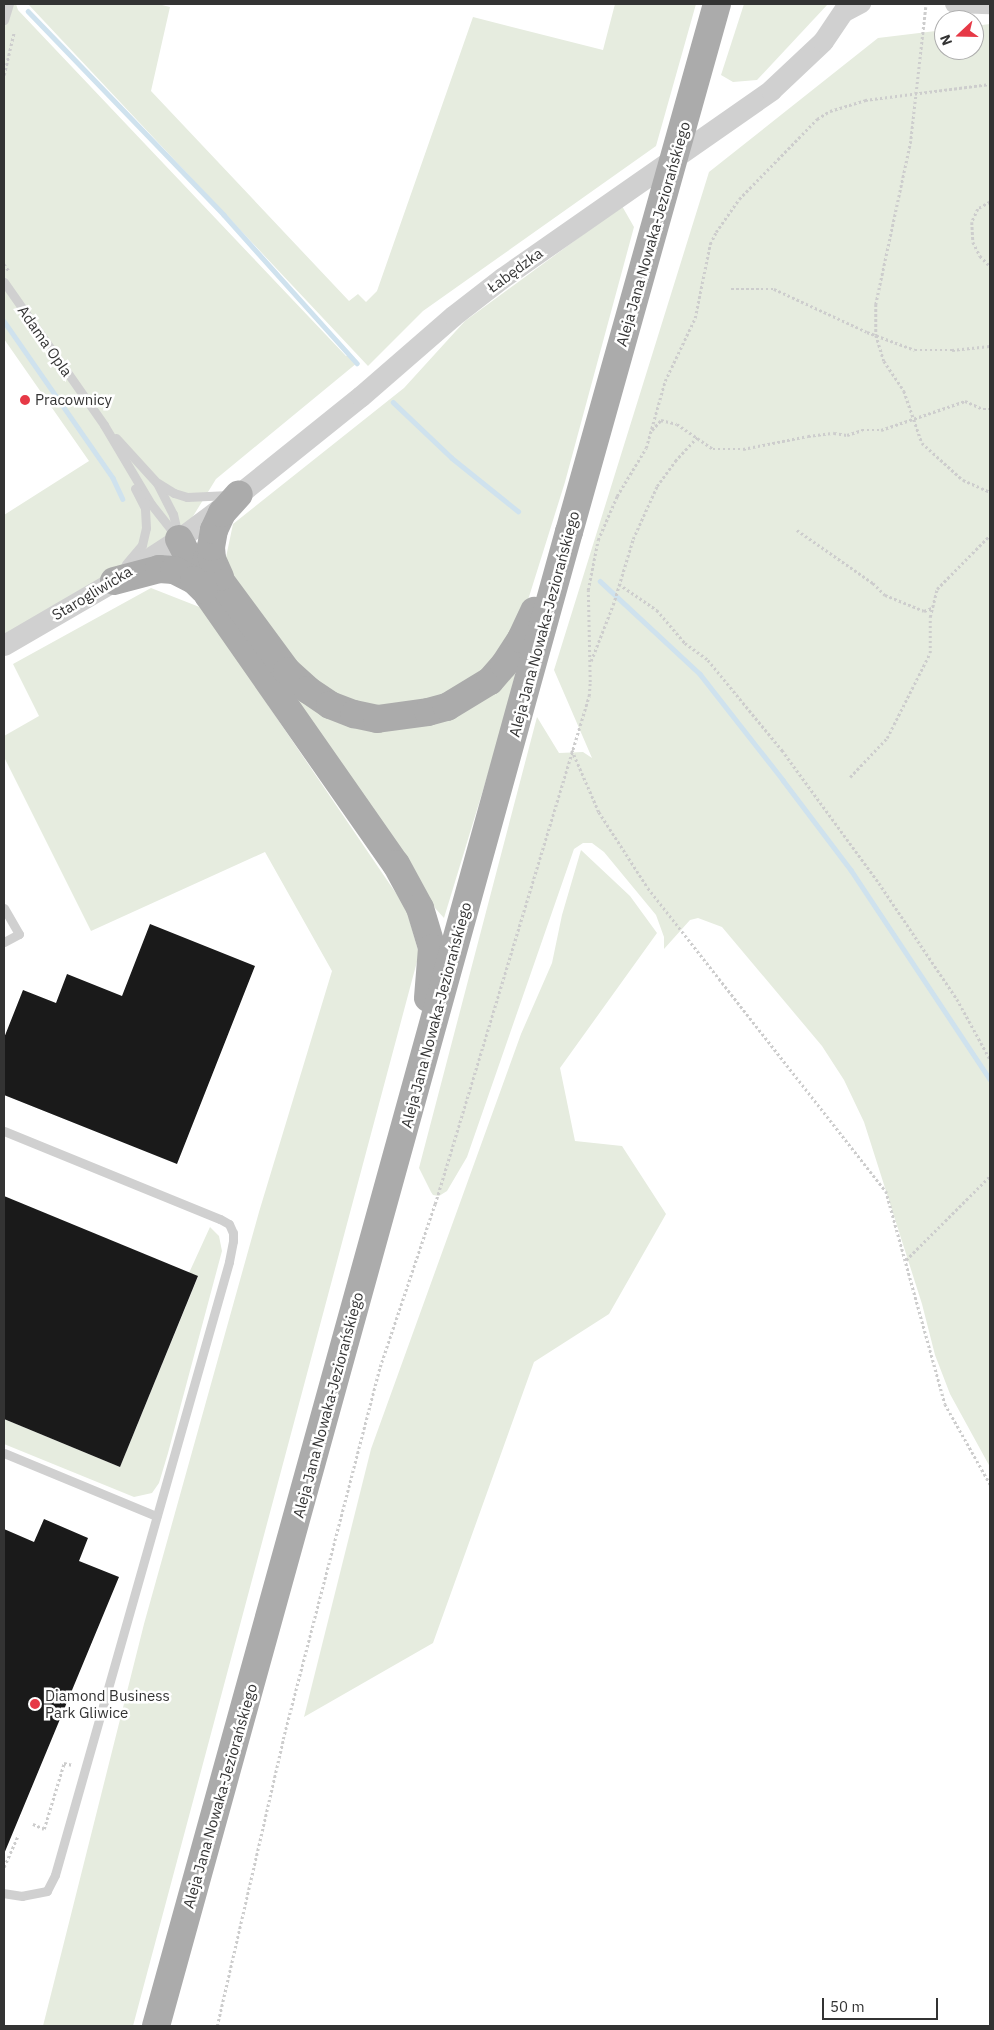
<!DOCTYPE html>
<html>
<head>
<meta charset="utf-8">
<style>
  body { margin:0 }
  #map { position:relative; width:994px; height:2030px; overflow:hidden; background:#fff; font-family:"IBM Plex Sans",sans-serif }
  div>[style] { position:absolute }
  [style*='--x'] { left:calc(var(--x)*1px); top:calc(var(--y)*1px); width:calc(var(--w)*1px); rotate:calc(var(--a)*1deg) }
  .green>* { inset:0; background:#e6ecdf }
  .stream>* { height:4.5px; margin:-2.25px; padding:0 2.25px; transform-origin:2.25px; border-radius:2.25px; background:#cfe2ee }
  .building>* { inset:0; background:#1a1a1a }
  .path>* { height:2.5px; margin-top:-1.25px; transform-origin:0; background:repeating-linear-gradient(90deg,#cdcdcd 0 2.5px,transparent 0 5px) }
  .service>* { height:9px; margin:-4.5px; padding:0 4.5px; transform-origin:4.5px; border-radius:4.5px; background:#d0d0d0 }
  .minor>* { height:18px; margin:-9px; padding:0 9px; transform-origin:9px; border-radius:9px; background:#d0d0d0 }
  .tertiary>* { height:21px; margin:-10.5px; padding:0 10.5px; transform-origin:10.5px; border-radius:10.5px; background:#d0d0d0 }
  .primary>* { height:28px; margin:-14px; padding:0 14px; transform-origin:14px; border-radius:14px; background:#ababab }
  .dots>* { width:14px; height:14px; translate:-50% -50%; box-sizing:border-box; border:2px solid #fff; border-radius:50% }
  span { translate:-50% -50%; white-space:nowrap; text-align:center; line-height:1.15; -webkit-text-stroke:5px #fff; paint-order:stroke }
  .street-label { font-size:15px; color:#333 }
  .poi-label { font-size:15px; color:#333 }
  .left { translate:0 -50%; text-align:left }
  .frame { position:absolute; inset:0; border:5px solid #333; pointer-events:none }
  .north { position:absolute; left:934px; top:10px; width:50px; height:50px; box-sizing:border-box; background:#fff; border:1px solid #adadad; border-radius:50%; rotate:249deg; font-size:14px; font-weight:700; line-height:20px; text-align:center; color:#333 }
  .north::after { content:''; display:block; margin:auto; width:18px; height:22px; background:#e63946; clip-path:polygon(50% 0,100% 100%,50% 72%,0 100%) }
  .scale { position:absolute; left:822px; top:1998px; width:116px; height:22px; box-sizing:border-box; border:2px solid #333; border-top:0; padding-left:6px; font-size:15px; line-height:18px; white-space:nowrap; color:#333; -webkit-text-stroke:4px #fff; paint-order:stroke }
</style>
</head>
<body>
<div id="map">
  <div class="green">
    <i style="clip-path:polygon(4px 4px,16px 4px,18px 10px,346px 356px,350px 355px,357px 363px,216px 479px,179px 539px,4px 645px,4px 515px,89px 461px,4px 339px)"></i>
    <i style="clip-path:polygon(28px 4px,158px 4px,170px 7px,151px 91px,349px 301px,358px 294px,366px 302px,377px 291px,473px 17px,603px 50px,615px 4px,696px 4px,656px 146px,423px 311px,368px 366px)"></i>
    <i style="clip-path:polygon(744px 4px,828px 4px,757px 80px,733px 82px,721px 75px)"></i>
    <i style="clip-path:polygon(990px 24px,990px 1467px,950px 1394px,935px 1355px,922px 1304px,864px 1122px,844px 1080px,822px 1046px,722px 927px,698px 918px,690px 920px,664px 949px,664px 937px,656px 915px,604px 852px,592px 843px,583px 843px,574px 849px,467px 1157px,447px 1191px,439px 1196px,433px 1195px,431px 1192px,419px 1168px,537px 717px,559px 753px,583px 752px,592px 758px,554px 670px,709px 172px,878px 38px,944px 30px,944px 50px,974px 50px,974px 26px)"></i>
    <i style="clip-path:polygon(622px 206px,634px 227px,565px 482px,523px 616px,497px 663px,435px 702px,372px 707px,342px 698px,306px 677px,239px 593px,225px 562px,233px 524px,404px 388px,465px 321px)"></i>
    <i style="clip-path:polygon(198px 558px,269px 658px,367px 723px,516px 671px,501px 731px,444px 918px,435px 908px,412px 865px)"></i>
    <i style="clip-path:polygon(151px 588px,202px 608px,406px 908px,419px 954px,133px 2026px,43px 2026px,144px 1624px,259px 1212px,332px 971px,265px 852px,91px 931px,4px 757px,4px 736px,39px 716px,13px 664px)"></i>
    <i style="clip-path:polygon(581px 850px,630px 896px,657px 933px,560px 1068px,575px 1141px,622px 1146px,666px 1214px,609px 1314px,534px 1362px,433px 1643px,304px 1717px,371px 1449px,521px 1034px,552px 963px,562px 915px)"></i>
    <i style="clip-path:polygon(210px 1227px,219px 1236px,222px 1251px,168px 1453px,159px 1483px,152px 1493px,134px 1497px,4px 1444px,4px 1419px,120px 1467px,198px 1277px,189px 1273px)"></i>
  </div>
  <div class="stream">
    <i style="--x:28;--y:11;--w:283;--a:46.1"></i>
    <i style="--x:224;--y:215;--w:199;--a:48.1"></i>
    <i style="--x:4;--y:321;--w:191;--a:55.2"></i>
    <i style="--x:113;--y:478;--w:23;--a:65"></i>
    <i style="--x:393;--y:402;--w:81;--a:43.5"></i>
    <i style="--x:452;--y:458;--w:85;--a:38.8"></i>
    <i style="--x:600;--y:581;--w:137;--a:42.9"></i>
    <i style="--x:700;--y:674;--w:135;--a:51.9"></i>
    <i style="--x:783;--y:780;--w:113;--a:52.9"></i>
    <i style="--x:851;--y:870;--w:251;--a:56.4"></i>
  </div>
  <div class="building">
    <i style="clip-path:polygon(150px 924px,255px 966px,177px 1164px,4px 1095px,4px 1038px,23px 990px,56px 1003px,67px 974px,122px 996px)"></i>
    <i style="clip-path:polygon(4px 1196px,198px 1276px,120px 1467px,4px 1419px)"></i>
    <i style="clip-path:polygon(44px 1519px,88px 1538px,79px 1561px,119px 1577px,4px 1854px,4px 1529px,34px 1542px)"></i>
  </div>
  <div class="path">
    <i style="--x:926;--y:7;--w:135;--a:96.4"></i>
    <i style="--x:911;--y:141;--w:167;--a:102.1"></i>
    <i style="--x:876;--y:304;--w:31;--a:90"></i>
    <i style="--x:876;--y:335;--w:27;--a:73"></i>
    <i style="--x:884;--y:361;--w:36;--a:56"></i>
    <i style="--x:904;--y:391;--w:55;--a:70.9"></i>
    <i style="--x:922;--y:443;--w:55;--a:42.1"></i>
    <i style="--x:963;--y:480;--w:30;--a:24"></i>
    <i style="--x:4;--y:75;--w:44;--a:-76.9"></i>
    <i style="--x:990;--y:202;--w:14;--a:150"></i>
    <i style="--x:978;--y:209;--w:14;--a:115"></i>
    <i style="--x:972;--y:222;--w:20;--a:87"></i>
    <i style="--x:973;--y:242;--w:16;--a:63"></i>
    <i style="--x:980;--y:256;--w:14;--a:45"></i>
    <i style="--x:4;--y:264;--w:9;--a:54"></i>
    <i style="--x:731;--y:289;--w:43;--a:0"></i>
    <i style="--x:774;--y:289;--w:102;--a:24.8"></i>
    <i style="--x:867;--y:332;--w:51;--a:20.6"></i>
    <i style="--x:915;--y:350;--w:37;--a:0"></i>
    <i style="--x:952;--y:350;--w:38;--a:-6"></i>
    <i style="--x:652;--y:430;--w:13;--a:-48"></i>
    <i style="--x:661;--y:420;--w:16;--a:14"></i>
    <i style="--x:677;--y:424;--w:44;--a:34.8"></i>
    <i style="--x:713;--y:449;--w:30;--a:0"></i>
    <i style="--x:743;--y:449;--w:66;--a:-11.3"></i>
    <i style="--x:808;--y:436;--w:26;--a:-7"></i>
    <i style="--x:834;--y:433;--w:13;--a:9"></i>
    <i style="--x:847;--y:435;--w:16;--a:-18"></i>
    <i style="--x:862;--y:430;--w:19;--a:0"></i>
    <i style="--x:881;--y:430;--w:89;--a:-19"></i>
    <i style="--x:965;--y:401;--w:20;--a:24"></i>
    <i style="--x:983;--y:409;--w:7;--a:0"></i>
    <i style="--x:797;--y:530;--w:93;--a:34.9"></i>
    <i style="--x:873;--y:583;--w:17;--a:45"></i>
    <i style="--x:885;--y:595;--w:42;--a:22.3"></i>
    <i style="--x:924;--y:611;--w:9;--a:-21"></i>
    <i style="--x:619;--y:584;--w:46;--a:34.4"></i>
    <i style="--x:657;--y:610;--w:43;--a:49.7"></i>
    <i style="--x:685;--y:643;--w:29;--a:36"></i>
    <i style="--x:708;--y:660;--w:117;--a:50.6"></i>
    <i style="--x:782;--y:750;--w:165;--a:53.9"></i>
    <i style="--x:879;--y:883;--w:140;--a:56.1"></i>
    <i style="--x:957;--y:999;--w:68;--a:61.2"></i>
    <i style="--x:591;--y:661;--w:60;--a:-68.6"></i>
    <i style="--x:613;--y:605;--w:69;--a:-73.1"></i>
    <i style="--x:633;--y:539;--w:58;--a:-65.6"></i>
    <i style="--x:657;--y:486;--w:31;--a:-54"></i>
    <i style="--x:675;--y:461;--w:33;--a:-47"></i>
    <i style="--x:572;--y:750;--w:68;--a:66.5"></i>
    <i style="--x:599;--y:812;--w:90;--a:57.2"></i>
    <i style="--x:648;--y:888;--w:385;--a:51.9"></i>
    <i style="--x:886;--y:1191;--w:221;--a:74.5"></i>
    <i style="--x:945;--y:1404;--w:92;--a:60.6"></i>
    <i style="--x:850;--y:777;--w:54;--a:-46.5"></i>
    <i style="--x:887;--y:738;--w:95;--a:-63.2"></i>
    <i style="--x:930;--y:653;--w:36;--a:-90"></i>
    <i style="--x:930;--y:617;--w:29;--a:-76"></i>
    <i style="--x:937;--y:589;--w:76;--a:-45.5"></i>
    <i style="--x:906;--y:1260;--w:119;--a:-45"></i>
    <i style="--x:33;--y:1824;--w:12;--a:24"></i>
    <i style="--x:44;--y:1829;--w:69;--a:-73.1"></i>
    <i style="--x:64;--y:1763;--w:9;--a:13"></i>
    <i style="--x:4;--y:1867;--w:35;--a:-66"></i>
    <i style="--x:217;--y:2026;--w:294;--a:-77"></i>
    <i style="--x:283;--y:1739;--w:384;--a:-75.4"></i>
    <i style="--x:380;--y:1367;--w:172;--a:-71.4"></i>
    <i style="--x:435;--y:1204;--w:531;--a:-73.14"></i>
    <i style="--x:589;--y:696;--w:14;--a:-86"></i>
    <i style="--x:590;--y:682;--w:92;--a:-91.2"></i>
    <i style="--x:588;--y:590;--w:51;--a:-78.7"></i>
    <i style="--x:598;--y:540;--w:48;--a:-66.6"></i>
    <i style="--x:617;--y:496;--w:56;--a:-58.9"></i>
    <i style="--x:646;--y:448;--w:70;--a:-74.2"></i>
    <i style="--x:665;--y:381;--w:70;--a:-64.5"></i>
    <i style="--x:695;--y:318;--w:76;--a:-78.5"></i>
    <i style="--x:710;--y:244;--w:13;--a:-63"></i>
    <i style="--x:716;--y:232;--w:40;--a:-55.1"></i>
    <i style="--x:739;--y:199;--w:112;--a:-45.7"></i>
    <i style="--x:817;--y:119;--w:15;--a:-32"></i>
    <i style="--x:830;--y:111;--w:37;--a:-17"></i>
    <i style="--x:865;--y:100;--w:126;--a:-7.3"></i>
  </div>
  <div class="service">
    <i style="--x:4;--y:20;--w:17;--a:-73"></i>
    <i style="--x:4;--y:282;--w:174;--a:55"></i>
    <i style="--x:104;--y:425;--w:92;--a:59.3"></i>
    <i style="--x:151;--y:504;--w:42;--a:51.8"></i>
    <i style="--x:116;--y:438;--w:61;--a:47.7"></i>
    <i style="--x:157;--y:483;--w:35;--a:63"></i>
    <i style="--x:173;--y:514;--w:22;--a:77"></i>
    <i style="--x:158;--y:483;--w:19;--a:32"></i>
    <i style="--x:174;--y:493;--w:14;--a:17"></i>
    <i style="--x:187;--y:497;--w:42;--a:-2.7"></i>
    <i style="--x:126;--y:564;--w:25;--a:-50"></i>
    <i style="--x:142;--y:545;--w:17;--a:-77"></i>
    <i style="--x:146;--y:528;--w:20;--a:-93"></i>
    <i style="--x:145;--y:508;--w:22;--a:-117"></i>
    <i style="--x:4;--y:908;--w:30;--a:60"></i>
    <i style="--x:19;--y:934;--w:17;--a:152"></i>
    <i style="--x:4;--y:1131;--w:233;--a:22.2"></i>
    <i style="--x:220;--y:1219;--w:10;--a:29"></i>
    <i style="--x:229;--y:1224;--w:10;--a:66"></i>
    <i style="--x:233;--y:1233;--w:8;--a:90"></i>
    <i style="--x:233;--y:1241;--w:21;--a:101"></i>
    <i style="--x:229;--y:1262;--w:637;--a:105.85"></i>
    <i style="--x:55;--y:1875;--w:18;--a:117"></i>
    <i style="--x:47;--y:1891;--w:25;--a:169"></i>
    <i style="--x:22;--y:1896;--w:18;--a:-171"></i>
    <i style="--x:4;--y:1453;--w:165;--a:22.5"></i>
  </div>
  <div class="minor">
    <i style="--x:954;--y:4;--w:36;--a:2"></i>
    <i style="--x:841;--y:15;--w:24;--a:-28"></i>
  </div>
  <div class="tertiary">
    <i style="--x:4;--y:645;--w:127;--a:-30.2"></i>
    <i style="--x:114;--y:581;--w:77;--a:-32.9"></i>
    <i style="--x:179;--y:539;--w:75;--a:-36.9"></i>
    <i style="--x:239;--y:494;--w:156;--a:-38.8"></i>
    <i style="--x:361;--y:396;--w:122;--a:-41"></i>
    <i style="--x:453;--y:316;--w:62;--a:-37.8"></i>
    <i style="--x:502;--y:278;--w:328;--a:-34.9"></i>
    <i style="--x:771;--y:90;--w:71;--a:-43.3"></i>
    <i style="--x:823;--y:41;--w:45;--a:-56"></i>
  </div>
  <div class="primary">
    <i style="--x:179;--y:539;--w:63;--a:62.6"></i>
    <i style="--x:208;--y:595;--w:328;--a:55.1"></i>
    <i style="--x:396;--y:864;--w:50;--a:61.4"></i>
    <i style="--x:420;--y:908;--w:42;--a:73.3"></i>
    <i style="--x:432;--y:948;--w:50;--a:94.6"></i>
    <i style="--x:206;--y:561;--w:137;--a:53.6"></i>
    <i style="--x:287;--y:671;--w:28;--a:42"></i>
    <i style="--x:308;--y:690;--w:27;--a:34"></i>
    <i style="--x:330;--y:705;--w:26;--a:21"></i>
    <i style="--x:354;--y:714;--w:24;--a:12"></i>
    <i style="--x:377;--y:719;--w:51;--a:-7.8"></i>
    <i style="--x:428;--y:712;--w:20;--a:-15"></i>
    <i style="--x:447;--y:707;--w:50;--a:-31.2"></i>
    <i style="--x:490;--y:681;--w:21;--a:-49"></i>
    <i style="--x:504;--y:665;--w:31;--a:-57"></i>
    <i style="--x:521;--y:639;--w:31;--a:-65"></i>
    <i style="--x:220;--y:577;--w:20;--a:-114"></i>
    <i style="--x:212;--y:559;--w:12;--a:-95"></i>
    <i style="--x:211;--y:547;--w:17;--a:-80"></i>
    <i style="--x:214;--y:530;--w:19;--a:-65"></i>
    <i style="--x:222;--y:513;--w:25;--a:-48"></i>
    <i style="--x:114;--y:581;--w:47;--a:-14.9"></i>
    <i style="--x:159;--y:569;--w:15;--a:4"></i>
    <i style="--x:174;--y:570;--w:22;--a:27"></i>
    <i style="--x:194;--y:580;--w:14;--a:45"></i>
    <i style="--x:156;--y:2026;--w:1550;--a:-74.55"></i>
    <i style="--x:569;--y:532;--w:548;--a:-74.34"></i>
  </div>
  <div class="dots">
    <i style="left:25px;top:400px;background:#e63946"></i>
    <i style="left:35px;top:1704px;background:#e63946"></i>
  </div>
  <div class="street-label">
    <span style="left:653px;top:234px;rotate:-74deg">Aleja Jana Nowaka-Jeziorańskiego</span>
    <span style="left:515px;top:270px;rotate:-36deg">Łabędzka</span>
    <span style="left:45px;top:341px;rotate:55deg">Adama Opla</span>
    <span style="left:92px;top:593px;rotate:-31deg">Starogliwicka</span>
    <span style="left:544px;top:624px;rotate:-75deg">Aleja Jana Nowaka-Jeziorańskiego</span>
    <span style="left:436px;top:1015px;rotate:-75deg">Aleja Jana Nowaka-Jeziorańskiego</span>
    <span style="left:328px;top:1405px;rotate:-75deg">Aleja Jana Nowaka-Jeziorańskiego</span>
    <span style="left:220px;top:1796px;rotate:-74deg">Aleja Jana Nowaka-Jeziorańskiego</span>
  </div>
  <div class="poi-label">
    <span class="left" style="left:35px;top:400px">Pracownicy</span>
    <span class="left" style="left:45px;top:1704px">Diamond Business<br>Park Gliwice</span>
  </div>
  <div class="frame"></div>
  <div class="north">N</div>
  <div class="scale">50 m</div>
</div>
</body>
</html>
